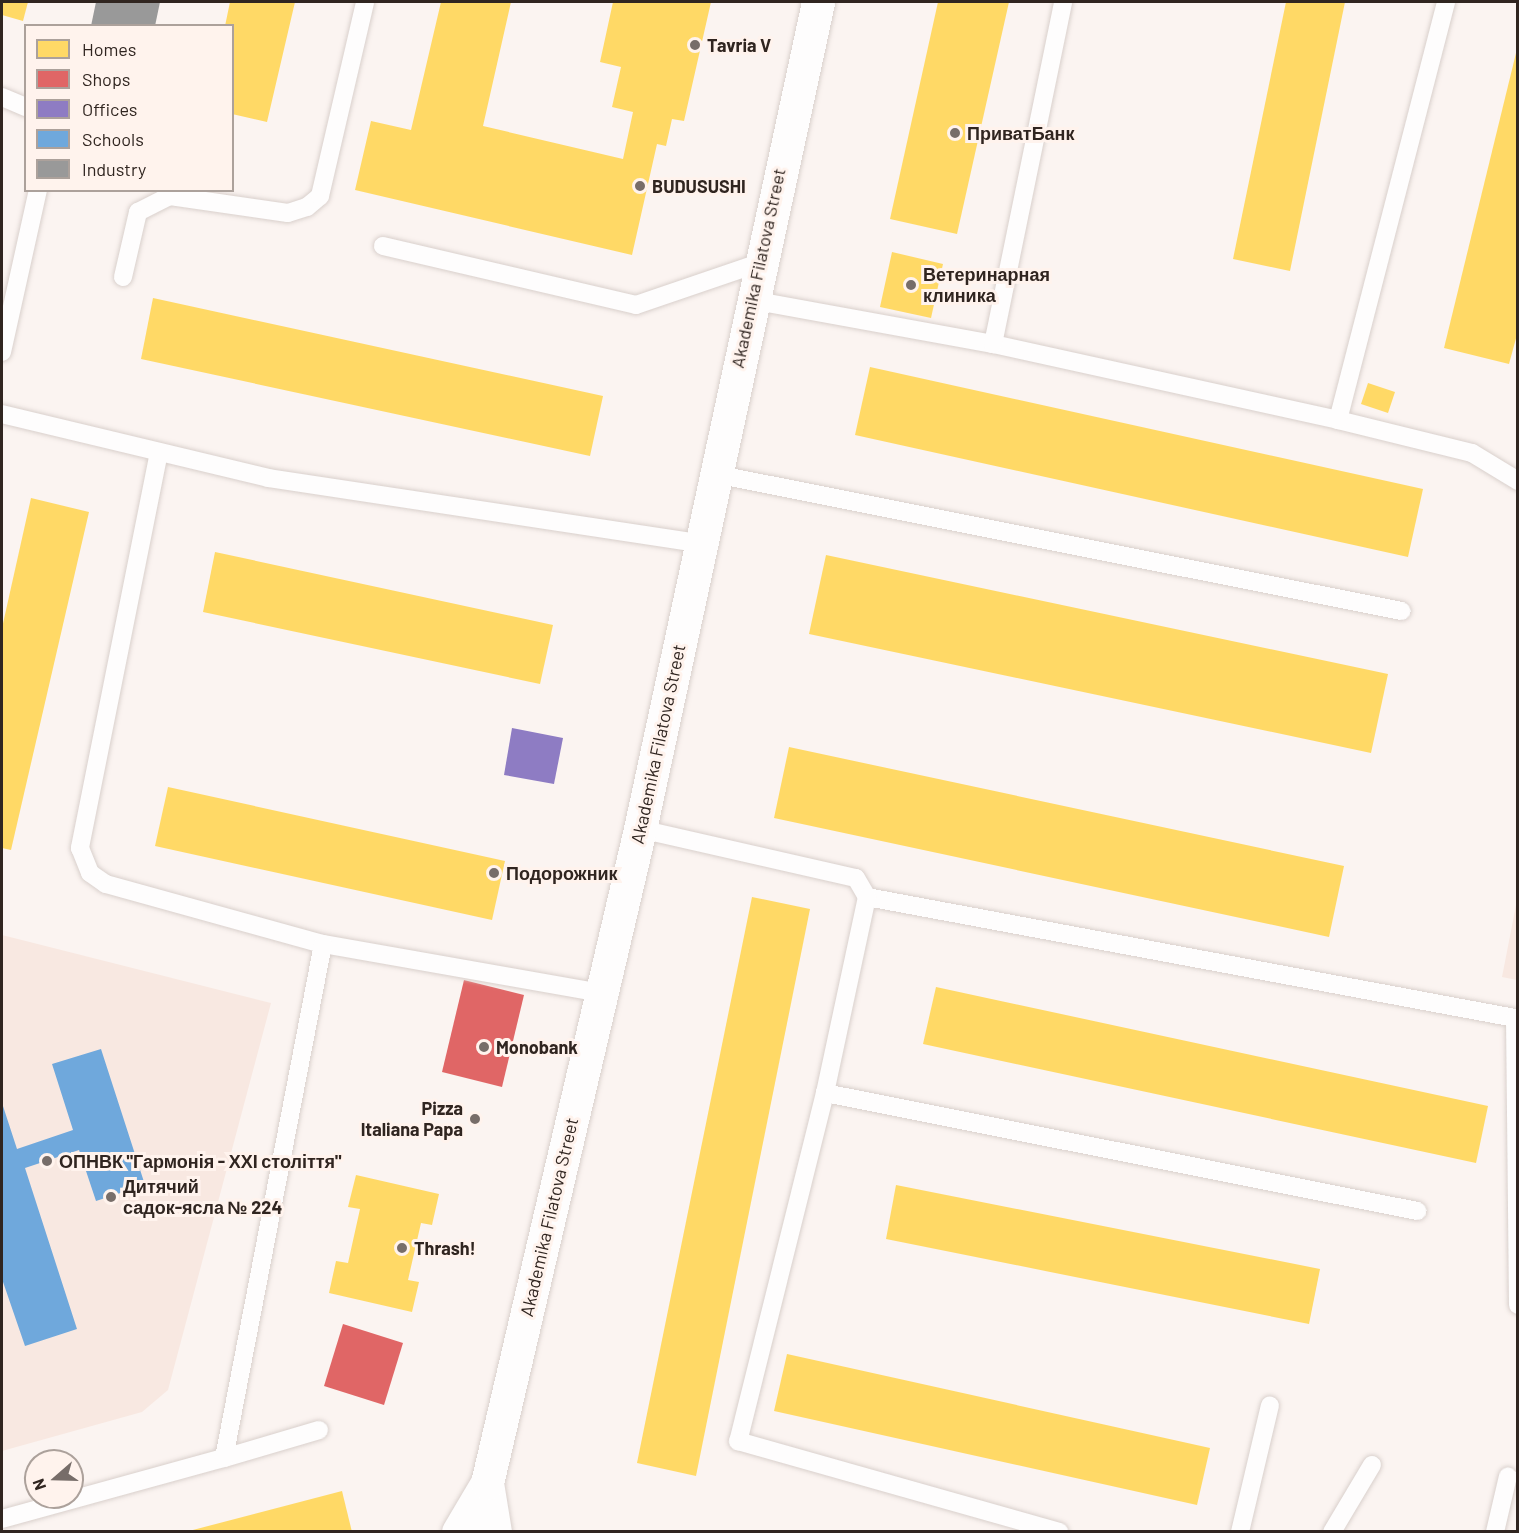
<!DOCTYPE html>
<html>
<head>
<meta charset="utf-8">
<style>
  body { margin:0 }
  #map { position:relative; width:1519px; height:1533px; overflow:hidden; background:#fbf4f1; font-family:Barlow,sans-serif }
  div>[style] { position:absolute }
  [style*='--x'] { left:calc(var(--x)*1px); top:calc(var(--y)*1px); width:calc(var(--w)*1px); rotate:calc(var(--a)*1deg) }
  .built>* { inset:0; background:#f8e8e1 }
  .homes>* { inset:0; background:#ffd966 }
  .shops>* { inset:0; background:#e06666 }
  .offices>* { inset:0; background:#8e7cc3 }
  .schools>* { inset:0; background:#6fa8dc }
  .industry>* { inset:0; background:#999 }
  .roads { filter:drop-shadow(0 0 2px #d9d0cc) drop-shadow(0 0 2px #d9d0cc) }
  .service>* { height:18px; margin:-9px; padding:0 9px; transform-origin:9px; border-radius:9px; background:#fefdfd }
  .secondary>* { height:33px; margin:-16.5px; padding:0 16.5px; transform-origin:16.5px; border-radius:16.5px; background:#fefdfd }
  .dots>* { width:16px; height:16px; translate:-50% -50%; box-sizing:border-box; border:3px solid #fff3ed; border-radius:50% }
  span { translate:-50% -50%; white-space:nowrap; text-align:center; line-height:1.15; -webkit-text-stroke:6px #fff3ed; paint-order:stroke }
  .poi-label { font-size:18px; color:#302520; font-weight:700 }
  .left { translate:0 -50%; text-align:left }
  .right { translate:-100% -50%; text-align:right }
  .street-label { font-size:18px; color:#302520 }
  .frame { position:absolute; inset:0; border:3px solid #302520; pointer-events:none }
  .legend { position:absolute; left:24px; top:24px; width:210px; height:168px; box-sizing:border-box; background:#fff3ed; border:2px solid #aca19b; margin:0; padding:8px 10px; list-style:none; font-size:18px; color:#302520 }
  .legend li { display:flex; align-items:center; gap:12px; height:30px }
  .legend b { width:30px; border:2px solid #aca19b }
  .north { position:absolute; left:24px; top:1449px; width:60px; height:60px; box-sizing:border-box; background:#fff3ed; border:2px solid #aca19b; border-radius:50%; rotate:250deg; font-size:16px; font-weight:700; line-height:24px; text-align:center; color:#302520 }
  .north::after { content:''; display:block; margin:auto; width:21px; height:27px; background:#776d69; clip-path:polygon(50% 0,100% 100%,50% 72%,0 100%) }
</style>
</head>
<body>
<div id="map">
  <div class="built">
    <i style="clip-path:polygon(1517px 900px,1518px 980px,1517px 980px,1502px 977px)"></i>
    <i style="clip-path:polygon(2px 935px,271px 1003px,168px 1390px,142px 1412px,2px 1451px)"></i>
  </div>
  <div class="homes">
    <i style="clip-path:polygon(2px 2px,28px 2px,23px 21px,2px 15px)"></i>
    <i style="clip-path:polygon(230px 2px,295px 2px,267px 122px,232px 114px,232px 26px,225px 26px)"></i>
    <i style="clip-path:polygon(441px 2px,511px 2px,483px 126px,623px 159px,633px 112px,612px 107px,621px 67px,600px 62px,613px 2px,711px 2px,684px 121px,672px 119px,666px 146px,657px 144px,632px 255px,355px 190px,371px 121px,411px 130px)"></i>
    <i style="clip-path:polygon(938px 2px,1009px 2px,957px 234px,890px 219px)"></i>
    <i style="clip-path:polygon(1286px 2px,1345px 2px,1290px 271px,1233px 259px)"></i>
    <i style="clip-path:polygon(1517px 49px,1518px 331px,1509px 364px,1444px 348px)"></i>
    <i style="clip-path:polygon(892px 252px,943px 264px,931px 318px,880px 307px)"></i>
    <i style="clip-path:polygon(153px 298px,603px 396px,590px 456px,141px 359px)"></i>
    <i style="clip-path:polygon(870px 367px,1423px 489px,1408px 557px,855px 435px)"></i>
    <i style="clip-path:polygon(1368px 383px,1395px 392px,1388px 413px,1361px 404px)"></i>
    <i style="clip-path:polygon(31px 498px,89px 512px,11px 850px,2px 848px,2px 628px)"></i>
    <i style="clip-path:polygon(215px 552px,553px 625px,540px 684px,203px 612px)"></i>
    <i style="clip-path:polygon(826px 555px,1388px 674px,1371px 753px,809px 634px)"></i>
    <i style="clip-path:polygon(789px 747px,1344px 866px,1329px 937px,774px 818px)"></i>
    <i style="clip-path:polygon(168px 787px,505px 861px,492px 920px,155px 846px)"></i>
    <i style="clip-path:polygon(752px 897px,810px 909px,696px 1476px,637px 1463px)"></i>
    <i style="clip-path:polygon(936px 987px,1488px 1106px,1476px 1163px,923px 1044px)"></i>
    <i style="clip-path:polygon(356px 1175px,439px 1194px,432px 1225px,421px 1223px,408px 1280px,419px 1282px,412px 1312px,329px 1293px,336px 1261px,348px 1263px,360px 1209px,348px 1207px)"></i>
    <i style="clip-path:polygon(896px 1185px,1320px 1269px,1309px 1324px,886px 1239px)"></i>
    <i style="clip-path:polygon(787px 1354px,1210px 1448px,1197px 1505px,774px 1411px)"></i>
    <i style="clip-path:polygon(342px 1491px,352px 1532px,189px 1532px,189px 1531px)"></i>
  </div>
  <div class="shops">
    <i style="clip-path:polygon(464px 980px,524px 995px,502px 1087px,442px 1072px)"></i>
    <i style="clip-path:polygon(343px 1324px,403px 1343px,384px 1405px,324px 1386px)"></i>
  </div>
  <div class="offices">
    <i style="clip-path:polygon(512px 728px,563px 738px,554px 784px,504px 775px)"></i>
  </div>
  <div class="schools">
    <i style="clip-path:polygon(101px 1049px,145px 1185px,96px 1201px,79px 1150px,25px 1168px,77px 1329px,25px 1346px,2px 1279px,2px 1103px,17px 1149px,73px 1130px,52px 1064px)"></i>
  </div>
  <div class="industry">
    <i style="clip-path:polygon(96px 2px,160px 2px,155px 26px,91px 26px)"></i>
  </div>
  <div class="roads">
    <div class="service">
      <i style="--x:2;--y:97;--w:26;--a:23"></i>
      <i style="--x:383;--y:246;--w:260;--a:13.1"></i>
      <i style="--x:636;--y:305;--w:130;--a:-18.9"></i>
      <i style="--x:123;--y:277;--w:67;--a:-77"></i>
      <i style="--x:138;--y:212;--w:36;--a:-27"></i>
      <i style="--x:170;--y:196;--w:119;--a:8.2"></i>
      <i style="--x:288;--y:213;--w:20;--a:-18"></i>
      <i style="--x:307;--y:207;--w:17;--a:-40"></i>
      <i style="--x:320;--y:196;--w:199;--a:-76.9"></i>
      <i style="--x:751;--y:300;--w:246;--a:10.3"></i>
      <i style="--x:993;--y:344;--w:353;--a:12.4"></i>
      <i style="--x:1338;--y:420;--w:138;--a:13.8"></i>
      <i style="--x:1472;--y:453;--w:54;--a:31.3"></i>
      <i style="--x:993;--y:344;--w:349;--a:-78.4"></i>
      <i style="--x:2;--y:352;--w:166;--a:-77.5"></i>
      <i style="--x:2;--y:414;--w:274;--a:13.5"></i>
      <i style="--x:268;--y:478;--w:439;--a:8.6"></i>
      <i style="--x:1338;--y:420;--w:432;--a:-75.5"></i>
      <i style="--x:159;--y:452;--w:404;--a:101.3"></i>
      <i style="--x:80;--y:848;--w:27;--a:68"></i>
      <i style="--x:90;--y:873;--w:19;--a:35"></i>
      <i style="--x:106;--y:884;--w:225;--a:15.5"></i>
      <i style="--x:323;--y:944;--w:283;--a:10"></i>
      <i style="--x:715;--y:474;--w:700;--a:11.29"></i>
      <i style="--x:640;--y:829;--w:221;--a:12.8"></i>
      <i style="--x:856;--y:878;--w:22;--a:60"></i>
      <i style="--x:867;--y:897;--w:659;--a:10.58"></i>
      <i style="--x:1515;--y:1018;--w:287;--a:89.4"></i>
      <i style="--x:867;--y:897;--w:200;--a:102.1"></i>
      <i style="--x:825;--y:1093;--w:359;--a:104"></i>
      <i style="--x:738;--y:1441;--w:334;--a:15.8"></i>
      <i style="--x:825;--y:1093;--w:604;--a:11.27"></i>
      <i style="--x:224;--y:1458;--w:99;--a:-16.4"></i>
      <i style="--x:2;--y:1519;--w:230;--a:-15.4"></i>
      <i style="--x:224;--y:1458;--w:523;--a:-79.1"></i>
      <i style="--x:1240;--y:1532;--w:130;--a:-76.7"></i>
      <i style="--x:1332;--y:1532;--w:78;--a:-59.2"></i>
      <i style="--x:1495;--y:1532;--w:57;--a:-76.9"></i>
    </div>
    <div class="secondary">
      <i style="--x:487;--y:1483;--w:50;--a:80.7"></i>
      <i style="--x:458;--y:1532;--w:57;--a:-59.4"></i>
      <i style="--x:487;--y:1483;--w:672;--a:-76.83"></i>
      <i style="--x:640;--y:829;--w:846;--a:-77.85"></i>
    </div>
  </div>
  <div class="dots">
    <i style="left:695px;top:45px;background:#776d69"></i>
    <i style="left:955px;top:133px;background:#776d69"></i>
    <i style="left:640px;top:186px;background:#776d69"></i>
    <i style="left:911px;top:285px;background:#776d69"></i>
    <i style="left:494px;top:873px;background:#776d69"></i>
    <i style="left:484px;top:1047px;background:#776d69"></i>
    <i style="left:475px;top:1119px;background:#776d69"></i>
    <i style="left:47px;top:1161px;background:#776d69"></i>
    <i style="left:111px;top:1197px;background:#776d69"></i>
    <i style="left:402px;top:1248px;background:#776d69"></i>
  </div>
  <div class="poi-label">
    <span class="left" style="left:707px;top:45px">Tavria V</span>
    <span class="left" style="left:967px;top:133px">ПриватБанк</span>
    <span class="left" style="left:652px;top:186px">BUDUSUSHI</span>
    <span class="left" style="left:923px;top:285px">Ветеринарная<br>клиника</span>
    <span class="left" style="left:506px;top:873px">Подорожник</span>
    <span class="left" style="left:496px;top:1047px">Monobank</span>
    <span class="right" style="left:463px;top:1119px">Pizza<br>Italiana Papa</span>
    <span class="left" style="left:59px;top:1161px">ОПНВК "Гармонія - ХХІ століття"</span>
    <span class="left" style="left:123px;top:1197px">Дитячий<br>садок-ясла № 224</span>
    <span class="left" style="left:414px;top:1248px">Thrash!</span>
  </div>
  <div class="street-label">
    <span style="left:758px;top:268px;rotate:-78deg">Akademika Filatova Street</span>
    <span style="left:658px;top:744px;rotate:-78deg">Akademika Filatova Street</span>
    <span style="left:549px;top:1217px;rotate:-77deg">Akademika Filatova Street</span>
  </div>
  <div class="frame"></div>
  <ul class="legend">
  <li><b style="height:16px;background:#ffd966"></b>Homes</li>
  <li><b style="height:16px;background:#e06666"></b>Shops</li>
  <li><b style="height:16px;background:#8e7cc3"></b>Offices</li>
  <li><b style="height:16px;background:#6fa8dc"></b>Schools</li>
  <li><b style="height:16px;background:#999"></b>Industry</li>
  </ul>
  <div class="north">N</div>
</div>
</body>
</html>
